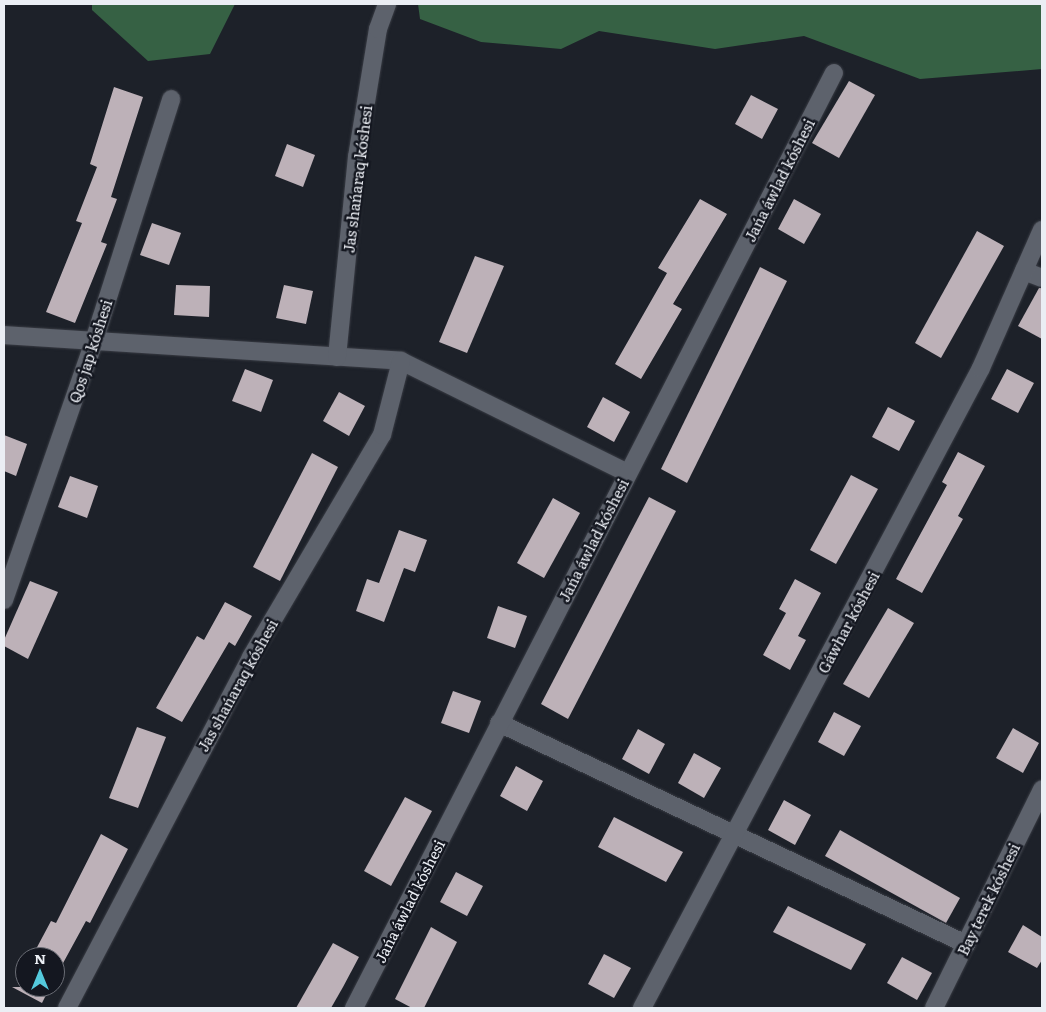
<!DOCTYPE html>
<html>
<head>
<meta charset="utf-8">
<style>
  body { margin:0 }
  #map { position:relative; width:1046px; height:1012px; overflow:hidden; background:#1d2129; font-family:Literata,serif }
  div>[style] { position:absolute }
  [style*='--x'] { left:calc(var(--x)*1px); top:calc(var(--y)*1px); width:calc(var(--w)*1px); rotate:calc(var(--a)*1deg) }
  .forest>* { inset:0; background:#366144 }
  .building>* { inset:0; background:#bdb1b8 }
  .roads { filter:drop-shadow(0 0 1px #393c44) drop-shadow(0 0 1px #393c44) }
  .street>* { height:18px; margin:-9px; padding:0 9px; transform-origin:9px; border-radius:9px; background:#5d626c }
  span { translate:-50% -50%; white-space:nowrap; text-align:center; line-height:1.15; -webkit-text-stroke:5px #141720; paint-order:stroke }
  .street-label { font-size:15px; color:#ebeef4 }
  .frame { position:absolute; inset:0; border:5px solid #ebeef4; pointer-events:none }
  .north { position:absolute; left:15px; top:947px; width:50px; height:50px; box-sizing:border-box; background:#141720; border:1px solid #6a6d75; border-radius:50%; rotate:0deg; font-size:14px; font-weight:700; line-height:20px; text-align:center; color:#ebeef4 }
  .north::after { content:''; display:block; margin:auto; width:18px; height:22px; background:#54cadd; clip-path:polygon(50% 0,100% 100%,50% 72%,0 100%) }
</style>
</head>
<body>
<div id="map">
  <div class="forest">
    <i style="clip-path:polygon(92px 4px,235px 4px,210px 54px,148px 61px,92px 10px)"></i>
    <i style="clip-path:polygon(418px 4px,1042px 4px,1042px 69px,920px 79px,804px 36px,715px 49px,599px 31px,561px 49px,481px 42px,420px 19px)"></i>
  </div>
  <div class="building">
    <i style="clip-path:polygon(849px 81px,875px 95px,839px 158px,812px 143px)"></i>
    <i style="clip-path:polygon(114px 87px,143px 97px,111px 197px,117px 199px,101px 242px,107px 244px,75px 323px,46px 312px,82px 223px,76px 221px,97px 167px,90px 164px)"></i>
    <i style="clip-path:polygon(751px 95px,778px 109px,762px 139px,735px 124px)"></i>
    <i style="clip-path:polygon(287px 144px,315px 155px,303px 187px,275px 176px)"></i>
    <i style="clip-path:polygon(700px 199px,727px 214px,673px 304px,682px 309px,641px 379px,615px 364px,667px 273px,658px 268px)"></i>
    <i style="clip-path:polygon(794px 199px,821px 214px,804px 244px,778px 229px)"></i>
    <i style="clip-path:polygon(152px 223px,181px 233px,169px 265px,140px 255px)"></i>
    <i style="clip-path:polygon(977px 231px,1004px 246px,941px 358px,915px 343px)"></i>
    <i style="clip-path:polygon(475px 256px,504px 266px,467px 353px,439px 342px)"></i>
    <i style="clip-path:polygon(760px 267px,787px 281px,687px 483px,661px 469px)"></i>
    <i style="clip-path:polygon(176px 285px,210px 286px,209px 317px,174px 315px)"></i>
    <i style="clip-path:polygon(284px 285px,313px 291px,306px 324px,276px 318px)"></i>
    <i style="clip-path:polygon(1039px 288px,1042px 288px,1042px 339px,1018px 326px)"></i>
    <i style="clip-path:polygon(245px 369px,273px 380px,261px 412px,232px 401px)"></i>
    <i style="clip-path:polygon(1007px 369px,1034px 383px,1018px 413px,991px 399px)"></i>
    <i style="clip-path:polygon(339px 392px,365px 406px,349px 436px,323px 421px)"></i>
    <i style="clip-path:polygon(603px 397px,630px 412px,614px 442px,587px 427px)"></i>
    <i style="clip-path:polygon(888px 407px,915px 421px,899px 451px,872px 437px)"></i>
    <i style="clip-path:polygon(4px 435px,27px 444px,16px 476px,4px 471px)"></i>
    <i style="clip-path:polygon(958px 452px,985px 466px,958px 516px,963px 519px,922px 593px,896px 579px,947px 485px,942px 482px)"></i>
    <i style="clip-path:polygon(312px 453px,338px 467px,280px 581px,253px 567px)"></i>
    <i style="clip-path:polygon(851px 475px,878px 489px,836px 564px,810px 550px)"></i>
    <i style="clip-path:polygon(70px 476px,98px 486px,87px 518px,58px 507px)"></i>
    <i style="clip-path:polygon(649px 497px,676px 511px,568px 719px,541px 704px)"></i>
    <i style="clip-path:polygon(553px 498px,580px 513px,544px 578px,517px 563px)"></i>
    <i style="clip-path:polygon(399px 530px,427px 540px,415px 572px,404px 568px,384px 622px,356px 611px,367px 579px,379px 583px)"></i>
    <i style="clip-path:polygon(795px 579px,821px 593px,798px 636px,806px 640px,790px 670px,763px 655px,786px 613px,779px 609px)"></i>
    <i style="clip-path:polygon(30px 581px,58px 592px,28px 659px,4px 646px,4px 640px)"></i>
    <i style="clip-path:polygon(225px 602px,252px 616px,235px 646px,229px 642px,182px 722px,156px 708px,197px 636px,204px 640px)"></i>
    <i style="clip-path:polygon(498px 606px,527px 616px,515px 648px,487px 638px)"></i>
    <i style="clip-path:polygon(888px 608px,914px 623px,869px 698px,843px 684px)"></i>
    <i style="clip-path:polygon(453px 691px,481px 701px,469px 733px,441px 723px)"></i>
    <i style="clip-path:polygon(834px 712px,861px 726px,844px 756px,818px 742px)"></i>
    <i style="clip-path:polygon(137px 727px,166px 737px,138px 808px,109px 798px)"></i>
    <i style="clip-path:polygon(1013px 728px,1039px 743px,1023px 773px,996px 758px)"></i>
    <i style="clip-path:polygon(638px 729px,665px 744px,649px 774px,622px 759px)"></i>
    <i style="clip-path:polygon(694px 753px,721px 768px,704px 798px,678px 783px)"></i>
    <i style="clip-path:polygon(516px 766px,543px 781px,527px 811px,500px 796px)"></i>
    <i style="clip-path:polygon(405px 797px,432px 811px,391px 886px,364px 871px)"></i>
    <i style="clip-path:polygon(784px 800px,811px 815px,795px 845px,768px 830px)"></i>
    <i style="clip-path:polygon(614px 817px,683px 852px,666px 882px,598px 847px)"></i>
    <i style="clip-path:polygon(840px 830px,960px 898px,946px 923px,825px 856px)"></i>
    <i style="clip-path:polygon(101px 834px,128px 849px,90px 923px,86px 921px,62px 965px,55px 957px,35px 951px,51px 921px,56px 923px)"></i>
    <i style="clip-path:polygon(456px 872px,483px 886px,467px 916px,440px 902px)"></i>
    <i style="clip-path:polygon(788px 906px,866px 944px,851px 970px,773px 932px)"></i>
    <i style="clip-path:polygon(1023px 925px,1042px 937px,1042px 960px,1037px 968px,1008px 952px)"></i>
    <i style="clip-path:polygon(431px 927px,457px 942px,424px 1008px,412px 1008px,395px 999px)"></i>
    <i style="clip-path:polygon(333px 943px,359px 957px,343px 987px,331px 1008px,296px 1008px)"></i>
    <i style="clip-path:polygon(604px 954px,631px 968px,614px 998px,588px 984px)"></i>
    <i style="clip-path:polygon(902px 957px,932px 973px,917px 1000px,887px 983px)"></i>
    <i style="clip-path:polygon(12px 987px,50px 987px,42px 1003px)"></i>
  </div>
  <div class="roads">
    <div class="street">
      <i style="--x:1024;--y:271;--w:19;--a:21"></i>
      <i style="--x:4;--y:335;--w:398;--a:3.7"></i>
      <i style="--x:401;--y:361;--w:253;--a:26.3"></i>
      <i style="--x:337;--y:357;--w:201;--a:-84.3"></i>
      <i style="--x:357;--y:157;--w:130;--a:-80.7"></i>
      <i style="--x:378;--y:29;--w:27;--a:-70"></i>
      <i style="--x:4;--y:600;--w:274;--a:-70.8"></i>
      <i style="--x:94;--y:341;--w:254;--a:-72.3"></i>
      <i style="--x:499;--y:723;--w:517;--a:25.33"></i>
      <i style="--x:67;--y:1008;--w:396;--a:-62.3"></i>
      <i style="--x:251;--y:657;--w:258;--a:-59.5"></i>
      <i style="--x:382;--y:435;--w:76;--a:-75.6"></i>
      <i style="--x:354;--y:1008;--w:1051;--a:-62.83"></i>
      <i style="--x:642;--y:1008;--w:724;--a:-62.09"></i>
      <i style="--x:981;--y:368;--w:151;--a:-66.2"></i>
      <i style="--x:934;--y:1008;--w:244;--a:-63.7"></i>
    </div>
  </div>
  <div class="street-label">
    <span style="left:357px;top:179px;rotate:-83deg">Jas shańaraq kóshesi</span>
    <span style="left:779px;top:180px;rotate:-63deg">Jańa áwlad kóshesi</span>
    <span style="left:90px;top:351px;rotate:-72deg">Qos jap kóshesi</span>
    <span style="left:593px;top:540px;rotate:-63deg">Jańa áwlad kóshesi</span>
    <span style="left:848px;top:622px;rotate:-62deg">Gáwhar kóshesi</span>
    <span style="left:237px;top:685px;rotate:-61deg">Jas shańaraq kóshesi</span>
    <span style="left:988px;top:899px;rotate:-64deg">Bay terek kóshesi</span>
    <span style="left:409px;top:901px;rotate:-63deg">Jańa áwlad kóshesi</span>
  </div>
  <div class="frame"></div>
  <div class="north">N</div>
</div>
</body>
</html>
